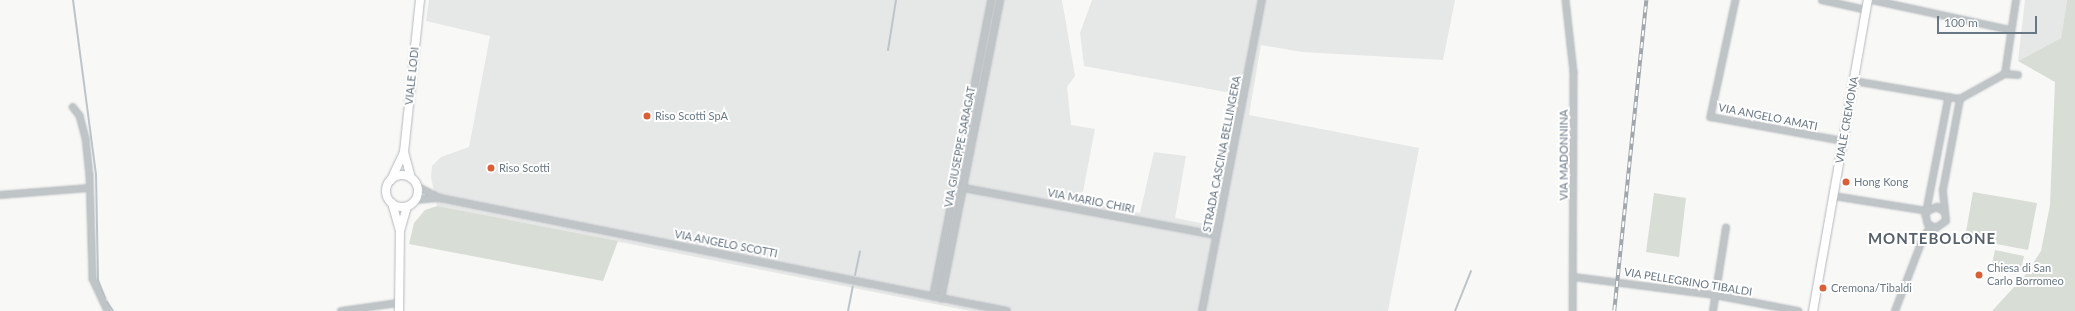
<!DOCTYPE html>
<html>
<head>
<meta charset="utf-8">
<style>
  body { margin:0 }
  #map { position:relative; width:2075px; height:311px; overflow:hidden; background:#f8f8f6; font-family:Lato,sans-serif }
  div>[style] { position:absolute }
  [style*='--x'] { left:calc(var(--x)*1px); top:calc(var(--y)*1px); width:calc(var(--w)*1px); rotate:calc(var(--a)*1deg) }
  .built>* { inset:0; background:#e6e7e7 }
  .green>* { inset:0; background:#d8ddd5 }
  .stream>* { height:2px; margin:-1px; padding:0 1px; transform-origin:1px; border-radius:1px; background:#bcc5ca }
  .roads { filter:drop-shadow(0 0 1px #b4b9be) drop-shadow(0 0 1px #b4b9be) }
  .street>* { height:5.5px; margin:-2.75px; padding:0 2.75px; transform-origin:2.75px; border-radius:2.75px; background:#bfc4c7 }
  .secondary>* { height:8px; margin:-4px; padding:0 4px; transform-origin:4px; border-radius:4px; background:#fff }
  .secondary>.ring { margin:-4px; padding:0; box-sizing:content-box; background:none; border:8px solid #fff; border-radius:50% }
  .rail>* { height:3.5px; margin-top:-1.75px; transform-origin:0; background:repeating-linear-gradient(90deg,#fff 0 6px,#a1a8ad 0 12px); box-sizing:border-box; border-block:1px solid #a1a8ad }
  .dots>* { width:11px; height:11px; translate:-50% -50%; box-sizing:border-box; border:2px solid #fff; border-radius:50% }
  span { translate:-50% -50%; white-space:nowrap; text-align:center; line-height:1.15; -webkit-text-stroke:4px #fff; paint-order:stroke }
  .street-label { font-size:11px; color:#697885 }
  .poi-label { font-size:11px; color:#697885 }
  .left { translate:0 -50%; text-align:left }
  .district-label { font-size:15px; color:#57616b; font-weight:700; letter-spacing:1px }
  .scale { position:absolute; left:1937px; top:16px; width:100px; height:18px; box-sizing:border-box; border:2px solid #697885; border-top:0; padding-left:5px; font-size:12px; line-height:14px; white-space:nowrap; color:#697885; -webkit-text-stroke:3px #fff; paint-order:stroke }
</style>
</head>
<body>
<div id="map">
  <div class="built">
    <i style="clip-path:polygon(429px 0,1062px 0,1075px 76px,1067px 87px,1071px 125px,1095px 129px,1081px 202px,1140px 213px,1154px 152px,1186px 156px,1175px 218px,1211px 225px,1237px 94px,1084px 66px,1080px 33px,1092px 0,1455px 0,1443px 60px,1302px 52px,1261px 45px,1249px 115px,1419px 148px,1388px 311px,970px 311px,437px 206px,431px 177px,432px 166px,441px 157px,469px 147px,490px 36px,426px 21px)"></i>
    <i style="clip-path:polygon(2025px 0,2067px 0,2061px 38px,2018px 61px)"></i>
  </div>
  <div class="green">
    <i style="clip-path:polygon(2067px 0,2075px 0,2075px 311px,1992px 311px,2026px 274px,2041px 251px,2050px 205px,2055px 82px,2018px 61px,2061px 38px)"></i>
    <i style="clip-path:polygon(1973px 192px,2037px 203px,2028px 250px,1965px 238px)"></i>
    <i style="clip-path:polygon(1654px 193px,1686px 198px,1679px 257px,1646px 252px)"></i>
    <i style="clip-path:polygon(437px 206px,618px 241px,603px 281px,409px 244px,414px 223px,425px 210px)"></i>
    <i style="clip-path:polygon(1995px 250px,2024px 256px,2021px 270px,1992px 264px)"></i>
  </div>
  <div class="stream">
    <i style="--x:73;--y:0;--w:176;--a:82.5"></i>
    <i style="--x:96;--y:174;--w:106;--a:88.9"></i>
    <i style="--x:98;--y:280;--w:19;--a:69"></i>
    <i style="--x:888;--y:50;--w:51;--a:-80.9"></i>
    <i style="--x:855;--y:275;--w:24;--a:-78"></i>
    <i style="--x:107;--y:302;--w:11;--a:56"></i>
    <i style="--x:848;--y:311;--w:25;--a:-79"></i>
    <i style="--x:1455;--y:311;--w:43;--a:-68.2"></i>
  </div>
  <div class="roads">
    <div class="street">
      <i style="--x:1566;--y:0;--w:72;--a:83.7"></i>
      <i style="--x:1574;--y:72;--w:239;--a:90.2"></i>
      <i style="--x:1736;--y:0;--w:120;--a:102.1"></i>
      <i style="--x:1711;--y:117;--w:134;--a:10.3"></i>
      <i style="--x:1822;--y:0;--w:46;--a:12.5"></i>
      <i style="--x:1872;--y:0;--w:142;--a:12.2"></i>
      <i style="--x:2005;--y:74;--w:75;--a:-81.5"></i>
      <i style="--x:2005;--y:74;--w:13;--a:4"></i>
      <i style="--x:1854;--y:81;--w:108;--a:9.6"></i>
      <i style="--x:1960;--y:99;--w:51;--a:-29.1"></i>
      <i style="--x:1949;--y:97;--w:120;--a:101"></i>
      <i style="--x:1926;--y:215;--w:9;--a:77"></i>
      <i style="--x:1928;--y:224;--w:9;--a:27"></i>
      <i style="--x:1936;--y:228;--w:12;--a:-35"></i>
      <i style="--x:1946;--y:221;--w:31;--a:-96"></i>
      <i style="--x:1943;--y:190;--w:93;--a:-79.4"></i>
      <i style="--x:73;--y:107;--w:11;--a:52"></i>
      <i style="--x:80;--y:116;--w:23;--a:75"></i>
      <i style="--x:86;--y:138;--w:37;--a:84"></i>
      <i style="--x:90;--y:175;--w:104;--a:88.3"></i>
      <i style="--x:93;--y:279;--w:35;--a:65"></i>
      <i style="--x:417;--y:186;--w:26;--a:28"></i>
      <i style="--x:959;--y:187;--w:261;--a:10.6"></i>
      <i style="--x:0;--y:195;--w:89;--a:-4.5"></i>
      <i style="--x:1834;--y:196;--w:95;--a:9.1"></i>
      <i style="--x:415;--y:200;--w:25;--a:-5"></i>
      <i style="--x:440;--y:198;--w:578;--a:11.27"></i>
      <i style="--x:1928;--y:211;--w:10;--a:-24"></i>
      <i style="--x:1937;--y:207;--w:9;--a:32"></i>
      <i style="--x:1574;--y:277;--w:142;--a:7.3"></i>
      <i style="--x:1715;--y:295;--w:85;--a:10.9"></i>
      <i style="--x:933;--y:297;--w:303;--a:-78.9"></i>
      <i style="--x:941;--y:299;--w:305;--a:-78.8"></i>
      <i style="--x:341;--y:311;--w:58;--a:-8"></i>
      <i style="--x:1202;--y:311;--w:317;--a:-79.1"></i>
      <i style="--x:1713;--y:311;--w:84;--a:-81.1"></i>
      <i style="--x:1895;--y:311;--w:80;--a:-68.9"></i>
      <i style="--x:1924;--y:236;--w:11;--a:-52"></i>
    </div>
    <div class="secondary">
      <i style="--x:404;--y:152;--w:27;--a:75"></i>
      <i class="ring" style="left:386px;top:175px;width:24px;height:24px"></i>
      <i style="--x:391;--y:180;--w:31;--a:-65"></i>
      <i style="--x:404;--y:152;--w:153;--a:-84"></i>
      <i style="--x:392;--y:203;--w:29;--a:74"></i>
      <i style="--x:399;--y:311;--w:80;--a:-89.3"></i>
      <i style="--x:400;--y:231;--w:25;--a:-74"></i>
      <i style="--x:1813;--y:311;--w:316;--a:-80"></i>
    </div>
  </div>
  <div class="rail">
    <i style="--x:1614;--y:311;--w:313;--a:-84.1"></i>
  </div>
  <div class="dots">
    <i style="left:647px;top:116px;background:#d85f37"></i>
    <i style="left:491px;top:168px;background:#d85f37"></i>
    <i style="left:1846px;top:182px;background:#d85f37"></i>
    <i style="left:1979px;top:275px;background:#d85f37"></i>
    <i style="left:1823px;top:288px;background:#d85f37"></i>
  </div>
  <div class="street-label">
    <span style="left:412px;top:76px;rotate:-84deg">VIALE LODI</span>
    <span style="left:1768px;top:117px;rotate:11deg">VIA ANGELO AMATI</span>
    <span style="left:1847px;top:120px;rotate:-80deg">VIALE CREMONA</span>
    <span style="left:960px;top:147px;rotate:-79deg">VIA GIUSEPPE SARAGAT</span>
    <span style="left:1222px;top:154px;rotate:-79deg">STRADA CASCINA BELLINGERA</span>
    <span style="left:1564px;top:155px;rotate:-90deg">VIA MADONNINA</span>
    <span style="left:1091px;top:201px;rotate:11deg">VIA MARIO CHIRI</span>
    <span style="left:726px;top:244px;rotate:11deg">VIA ANGELO SCOTTI</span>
    <span style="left:1688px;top:282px;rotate:9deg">VIA PELLEGRINO TIBALDI</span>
  </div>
  <div class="poi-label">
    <span class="left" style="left:655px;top:116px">Riso Scotti SpA</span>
    <span class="left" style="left:499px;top:168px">Riso Scotti</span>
    <span class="left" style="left:1854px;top:182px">Hong Kong</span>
    <span class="left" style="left:1987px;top:275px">Chiesa di San<br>Carlo Borromeo</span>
    <span class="left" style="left:1831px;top:288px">Cremona/Tibaldi</span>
  </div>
  <div class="district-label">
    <span style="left:1932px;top:239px">MONTEBOLONE</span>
  </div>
  <div class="scale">100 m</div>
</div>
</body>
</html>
